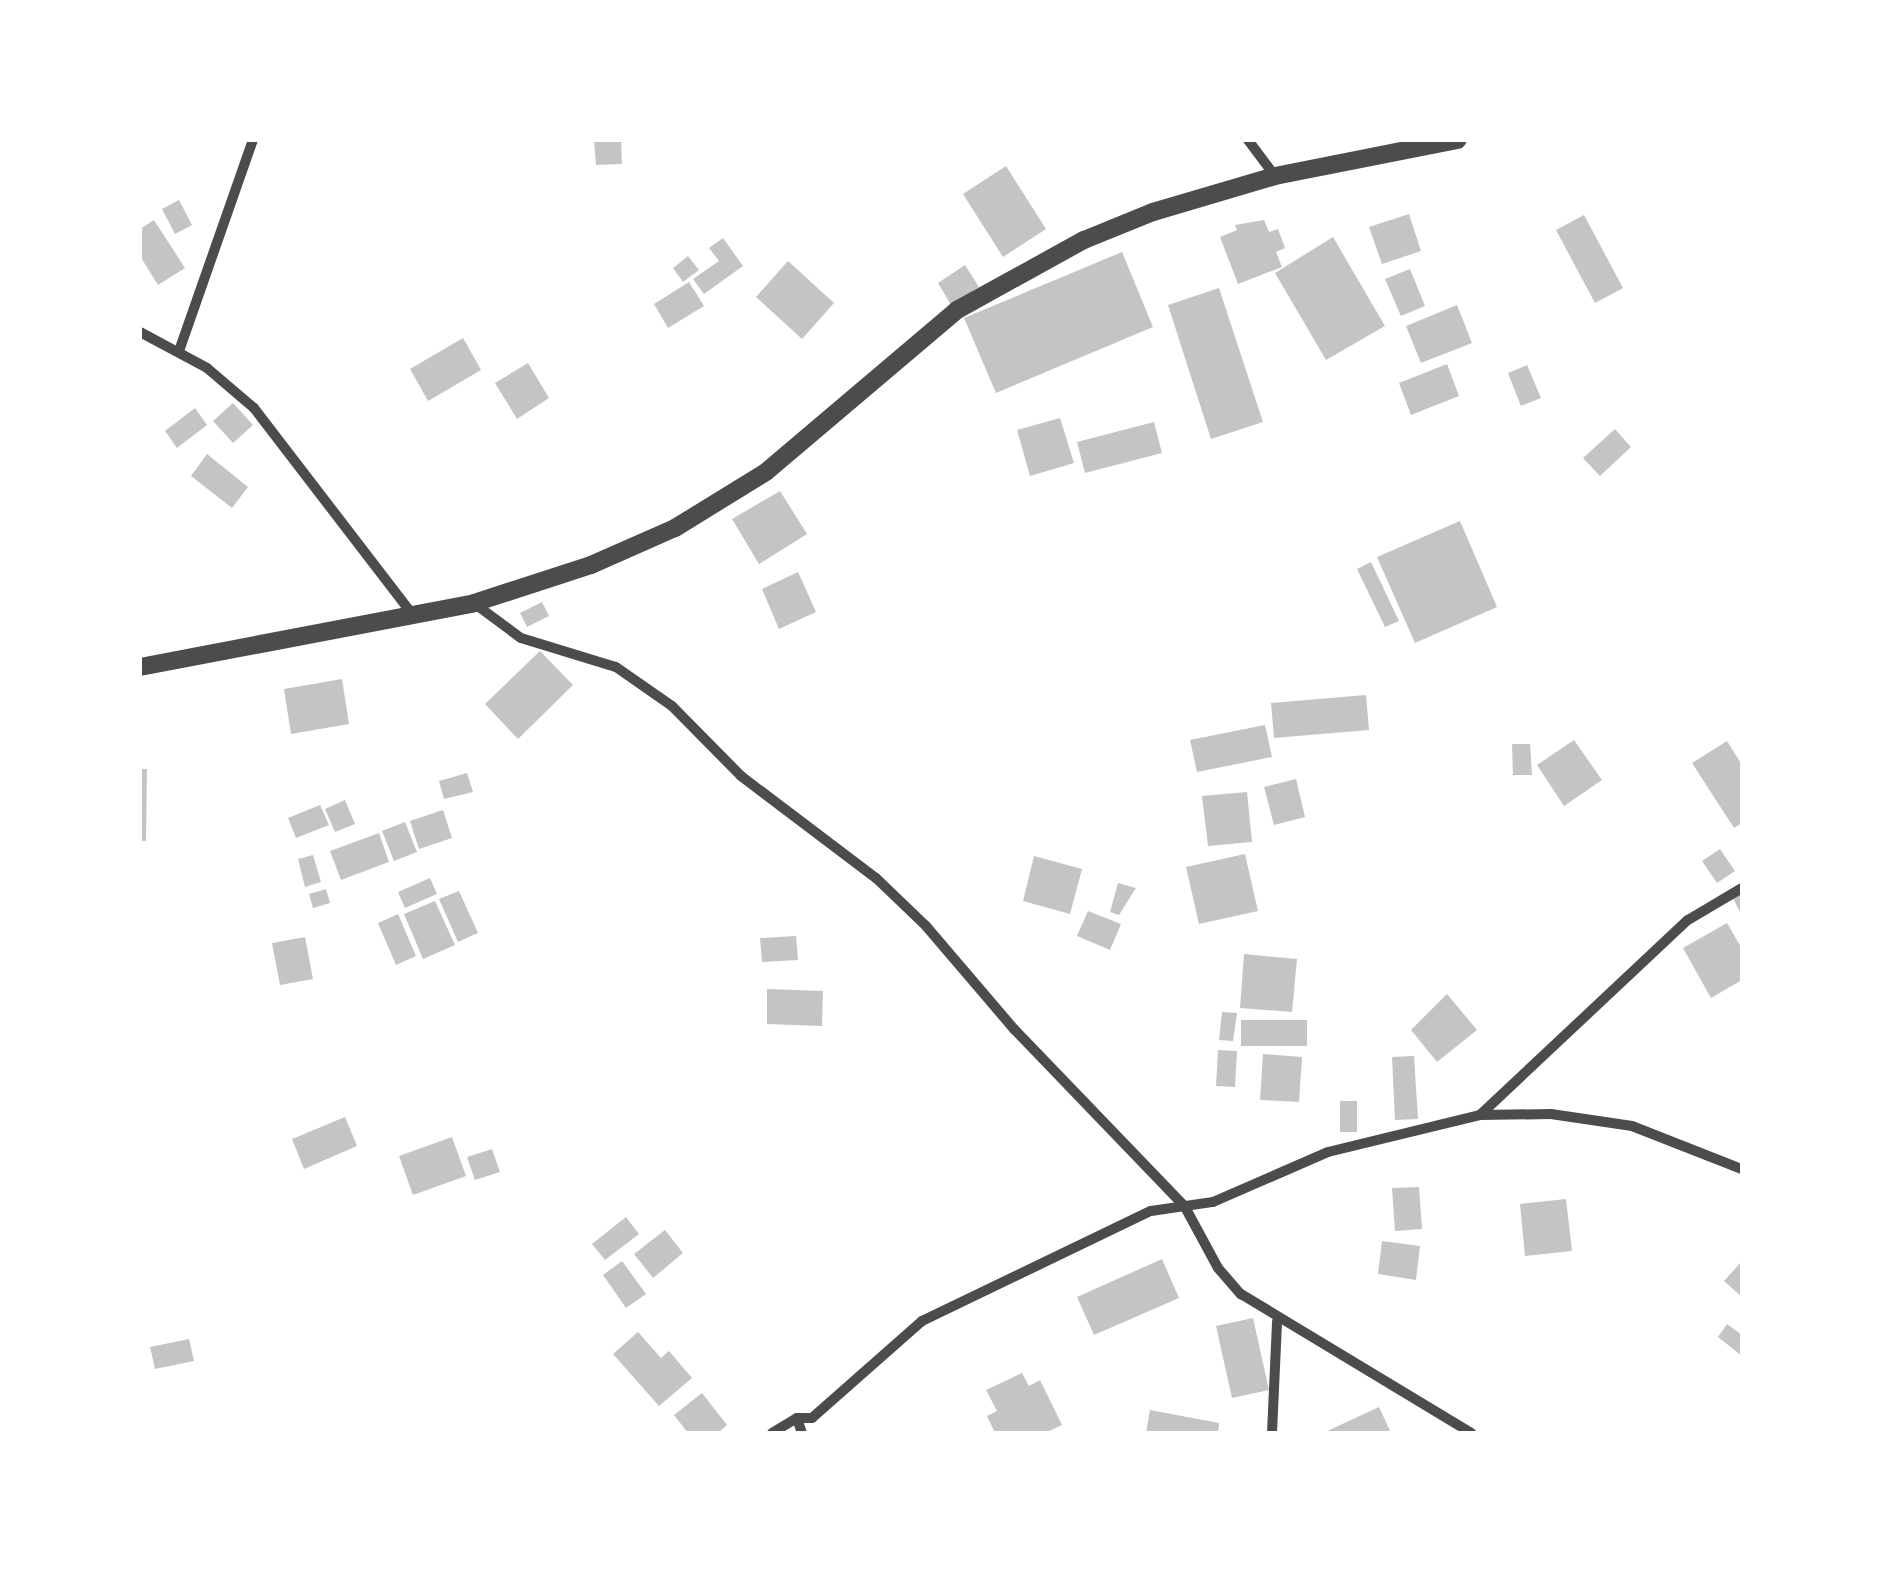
<!DOCTYPE html>
<html>
<head>
<meta charset="utf-8">
<style>
  body { margin:0 }
  #map { position:relative; width:1882px; height:1573px; overflow:hidden; background:#fff; font-family:Manrope,sans-serif }
  div>[style] { position:absolute }
  [style*='--x'] { left:calc(var(--x)*1px); top:calc(var(--y)*1px); width:calc(var(--w)*1px); rotate:calc(var(--a)*1deg) }
  .building>* { inset:0; background:#c4c4c4 }
  .minor>* { height:10px; margin:-5px; padding:0 5px; transform-origin:5px; border-radius:5px; background:#4c4c4c }
  .tertiary>* { height:18px; margin:-9px; padding:0 9px; transform-origin:9px; border-radius:9px; background:#4c4c4c }
  span { translate:-50% -50%; white-space:nowrap; text-align:center; line-height:1.15; -webkit-text-stroke:10px #fff; paint-order:stroke }
  .frame { position:absolute; inset:0; border:142px solid #fff; pointer-events:none }
</style>
</head>
<body>
<div id="map">
  <div class="building">
    <i style="clip-path:polygon(594px 140px,621px 140px,622px 164px,596px 165px)"></i>
    <i style="clip-path:polygon(1006px 166px,1046px 229px,1003px 257px,963px 194px)"></i>
    <i style="clip-path:polygon(179px 200px,192px 225px,175px 234px,162px 209px)"></i>
    <i style="clip-path:polygon(1409px 214px,1421px 251px,1382px 264px,1369px 227px)"></i>
    <i style="clip-path:polygon(1584px 215px,1623px 288px,1595px 303px,1556px 230px)"></i>
    <i style="clip-path:polygon(154px 220px,185px 268px,158px 285px,140px 256px,140px 229px)"></i>
    <i style="clip-path:polygon(1264px 220px,1269px 232px,1278px 229px,1285px 248px,1276px 252px,1282px 267px,1238px 284px,1220px 237px,1237px 230px,1235px 225px)"></i>
    <i style="clip-path:polygon(1333px 237px,1385px 326px,1326px 360px,1275px 273px)"></i>
    <i style="clip-path:polygon(723px 238px,743px 266px,704px 294px,693px 279px,719px 261px,709px 248px)"></i>
    <i style="clip-path:polygon(1122px 252px,1153px 327px,996px 393px,964px 318px)"></i>
    <i style="clip-path:polygon(688px 256px,699px 270px,683px 282px,673px 268px)"></i>
    <i style="clip-path:polygon(788px 261px,834px 303px,802px 339px,756px 297px)"></i>
    <i style="clip-path:polygon(965px 265px,979px 287px,951px 305px,938px 283px)"></i>
    <i style="clip-path:polygon(1410px 269px,1425px 306px,1401px 316px,1385px 279px)"></i>
    <i style="clip-path:polygon(689px 282px,704px 306px,668px 328px,654px 304px)"></i>
    <i style="clip-path:polygon(1219px 288px,1263px 422px,1211px 439px,1168px 305px)"></i>
    <i style="clip-path:polygon(1457px 305px,1472px 343px,1421px 363px,1406px 326px)"></i>
    <i style="clip-path:polygon(463px 338px,481px 370px,428px 401px,410px 369px)"></i>
    <i style="clip-path:polygon(528px 363px,549px 398px,517px 419px,495px 383px)"></i>
    <i style="clip-path:polygon(1447px 364px,1459px 396px,1411px 415px,1399px 383px)"></i>
    <i style="clip-path:polygon(1527px 365px,1541px 398px,1521px 406px,1508px 373px)"></i>
    <i style="clip-path:polygon(233px 403px,253px 425px,233px 443px,213px 421px)"></i>
    <i style="clip-path:polygon(195px 408px,207px 425px,177px 448px,165px 431px)"></i>
    <i style="clip-path:polygon(1060px 418px,1074px 463px,1030px 476px,1017px 430px)"></i>
    <i style="clip-path:polygon(1154px 422px,1162px 453px,1085px 473px,1077px 442px)"></i>
    <i style="clip-path:polygon(1615px 429px,1631px 447px,1600px 476px,1583px 458px)"></i>
    <i style="clip-path:polygon(207px 454px,248px 487px,232px 508px,191px 476px)"></i>
    <i style="clip-path:polygon(780px 491px,807px 534px,759px 564px,732px 519px)"></i>
    <i style="clip-path:polygon(1460px 521px,1497px 607px,1415px 643px,1377px 557px)"></i>
    <i style="clip-path:polygon(1371px 562px,1399px 621px,1385px 627px,1357px 569px)"></i>
    <i style="clip-path:polygon(798px 572px,816px 612px,779px 629px,762px 589px)"></i>
    <i style="clip-path:polygon(542px 602px,549px 616px,527px 627px,520px 613px)"></i>
    <i style="clip-path:polygon(540px 651px,573px 685px,518px 739px,485px 704px)"></i>
    <i style="clip-path:polygon(342px 679px,349px 724px,291px 734px,284px 689px)"></i>
    <i style="clip-path:polygon(1366px 695px,1369px 730px,1274px 738px,1271px 703px)"></i>
    <i style="clip-path:polygon(1265px 725px,1272px 757px,1197px 772px,1190px 740px)"></i>
    <i style="clip-path:polygon(1574px 740px,1602px 780px,1564px 806px,1537px 765px)"></i>
    <i style="clip-path:polygon(1727px 741px,1742px 765px,1742px 823px,1734px 828px,1692px 763px)"></i>
    <i style="clip-path:polygon(1512px 744px,1530px 744px,1532px 775px,1513px 775px)"></i>
    <i style="clip-path:polygon(140px 769px,147px 769px,146px 841px,140px 841px)"></i>
    <i style="clip-path:polygon(467px 773px,473px 792px,444px 799px,439px 781px)"></i>
    <i style="clip-path:polygon(1296px 779px,1305px 817px,1274px 825px,1264px 787px)"></i>
    <i style="clip-path:polygon(1247px 792px,1252px 842px,1208px 846px,1202px 796px)"></i>
    <i style="clip-path:polygon(345px 800px,355px 824px,335px 832px,325px 809px)"></i>
    <i style="clip-path:polygon(320px 805px,329px 825px,296px 838px,288px 818px)"></i>
    <i style="clip-path:polygon(443px 810px,452px 838px,419px 849px,410px 821px)"></i>
    <i style="clip-path:polygon(405px 822px,417px 852px,394px 861px,382px 831px)"></i>
    <i style="clip-path:polygon(379px 833px,389px 862px,341px 880px,330px 851px)"></i>
    <i style="clip-path:polygon(1720px 849px,1735px 871px,1717px 883px,1702px 861px)"></i>
    <i style="clip-path:polygon(1245px 854px,1258px 911px,1199px 924px,1186px 867px)"></i>
    <i style="clip-path:polygon(313px 855px,321px 882px,305px 887px,298px 859px)"></i>
    <i style="clip-path:polygon(1034px 856px,1082px 869px,1070px 914px,1023px 901px)"></i>
    <i style="clip-path:polygon(430px 878px,437px 894px,405px 908px,398px 892px)"></i>
    <i style="clip-path:polygon(1118px 883px,1136px 888px,1119px 915px,1110px 912px)"></i>
    <i style="clip-path:polygon(326px 889px,330px 903px,313px 908px,309px 894px)"></i>
    <i style="clip-path:polygon(459px 891px,478px 933px,458px 942px,439px 899px)"></i>
    <i style="clip-path:polygon(1742px 891px,1742px 916px,1732px 896px)"></i>
    <i style="clip-path:polygon(435px 901px,455px 945px,423px 959px,404px 914px)"></i>
    <i style="clip-path:polygon(1088px 911px,1121px 924px,1110px 950px,1077px 936px)"></i>
    <i style="clip-path:polygon(398px 914px,416px 956px,396px 965px,378px 923px)"></i>
    <i style="clip-path:polygon(1727px 923px,1742px 949px,1742px 980px,1711px 998px,1683px 948px)"></i>
    <i style="clip-path:polygon(796px 936px,798px 960px,762px 962px,760px 938px)"></i>
    <i style="clip-path:polygon(305px 937px,313px 979px,280px 985px,272px 943px)"></i>
    <i style="clip-path:polygon(1244px 954px,1297px 959px,1292px 1012px,1240px 1008px)"></i>
    <i style="clip-path:polygon(767px 989px,823px 991px,822px 1026px,767px 1024px)"></i>
    <i style="clip-path:polygon(1447px 994px,1477px 1030px,1437px 1062px,1411px 1030px)"></i>
    <i style="clip-path:polygon(1222px 1012px,1237px 1013px,1233px 1041px,1219px 1040px)"></i>
    <i style="clip-path:polygon(1241px 1020px,1307px 1020px,1307px 1046px,1241px 1046px)"></i>
    <i style="clip-path:polygon(1218px 1050px,1237px 1051px,1235px 1087px,1216px 1086px)"></i>
    <i style="clip-path:polygon(1263px 1054px,1302px 1057px,1299px 1102px,1260px 1100px)"></i>
    <i style="clip-path:polygon(1414px 1056px,1418px 1119px,1395px 1120px,1392px 1057px)"></i>
    <i style="clip-path:polygon(1340px 1101px,1357px 1101px,1357px 1132px,1340px 1132px)"></i>
    <i style="clip-path:polygon(345px 1117px,357px 1146px,304px 1169px,292px 1139px)"></i>
    <i style="clip-path:polygon(452px 1137px,466px 1176px,413px 1195px,399px 1156px)"></i>
    <i style="clip-path:polygon(492px 1149px,500px 1172px,475px 1180px,467px 1157px)"></i>
    <i style="clip-path:polygon(1419px 1187px,1422px 1229px,1395px 1231px,1392px 1188px)"></i>
    <i style="clip-path:polygon(1566px 1199px,1572px 1251px,1525px 1256px,1520px 1204px)"></i>
    <i style="clip-path:polygon(626px 1217px,639px 1234px,605px 1260px,592px 1244px)"></i>
    <i style="clip-path:polygon(665px 1230px,683px 1253px,653px 1278px,634px 1254px)"></i>
    <i style="clip-path:polygon(1382px 1241px,1420px 1246px,1416px 1280px,1378px 1274px)"></i>
    <i style="clip-path:polygon(1162px 1259px,1179px 1298px,1094px 1335px,1077px 1297px)"></i>
    <i style="clip-path:polygon(622px 1261px,646px 1294px,626px 1308px,603px 1275px)"></i>
    <i style="clip-path:polygon(1742px 1261px,1742px 1297px,1724px 1281px)"></i>
    <i style="clip-path:polygon(1253px 1318px,1269px 1390px,1232px 1398px,1216px 1326px)"></i>
    <i style="clip-path:polygon(1727px 1324px,1742px 1335px,1742px 1356px,1718px 1337px)"></i>
    <i style="clip-path:polygon(638px 1332px,661px 1358px,669px 1351px,692px 1378px,659px 1406px,613px 1354px)"></i>
    <i style="clip-path:polygon(189px 1339px,194px 1361px,155px 1369px,150px 1347px)"></i>
    <i style="clip-path:polygon(1022px 1373px,1029px 1386px,1040px 1380px,1062px 1425px,1045px 1433px,995px 1433px,987px 1416px,997px 1411px,986px 1390px)"></i>
    <i style="clip-path:polygon(702px 1393px,727px 1425px,718px 1433px,688px 1433px,674px 1415px)"></i>
    <i style="clip-path:polygon(1379px 1407px,1391px 1433px,1323px 1433px)"></i>
    <i style="clip-path:polygon(1150px 1410px,1219px 1423px,1218px 1433px,1146px 1433px)"></i>
  </div>
  <div class="minor">
    <i style="--x:1248;--y:140;--w:45;--a:53.1"></i>
    <i style="--x:140;--y:332;--w:76;--a:28.2"></i>
    <i style="--x:207;--y:368;--w:62;--a:40.4"></i>
    <i style="--x:254;--y:408;--w:261;--a:52.5"></i>
    <i style="--x:179;--y:351;--w:224;--a:-70.7"></i>
    <i style="--x:475;--y:604;--w:57;--a:36.5"></i>
    <i style="--x:521;--y:638;--w:99;--a:17"></i>
    <i style="--x:616;--y:667;--w:68;--a:34.9"></i>
    <i style="--x:672;--y:706;--w:98;--a:45.4"></i>
    <i style="--x:741;--y:776;--w:169;--a:37.1"></i>
    <i style="--x:876;--y:878;--w:69;--a:43.8"></i>
    <i style="--x:926;--y:926;--w:135;--a:49.5"></i>
    <i style="--x:1014;--y:1029;--w:247;--a:46.1"></i>
    <i style="--x:1185;--y:1207;--w:69;--a:61.6"></i>
    <i style="--x:1218;--y:1268;--w:35;--a:49"></i>
    <i style="--x:1241;--y:1294;--w:269;--a:31.1"></i>
    <i style="--x:1480;--y:1115;--w:285;--a:-43.2"></i>
    <i style="--x:1688;--y:920;--w:63;--a:-30.7"></i>
    <i style="--x:797;--y:1418;--w:16;--a:72"></i>
    <i style="--x:772;--y:1433;--w:29;--a:-31"></i>
    <i style="--x:797;--y:1418;--w:15;--a:0"></i>
    <i style="--x:812;--y:1418;--w:147;--a:-41.4"></i>
    <i style="--x:922;--y:1321;--w:254;--a:-25.7"></i>
    <i style="--x:1151;--y:1211;--w:63;--a:-8.3"></i>
    <i style="--x:1213;--y:1202;--w:125;--a:-23.5"></i>
    <i style="--x:1328;--y:1152;--w:156;--a:-13.7"></i>
    <i style="--x:1480;--y:1115;--w:71;--a:-0.8"></i>
    <i style="--x:1551;--y:1114;--w:82;--a:8.4"></i>
    <i style="--x:1632;--y:1126;--w:118;--a:21.4"></i>
    <i style="--x:1272;--y:1433;--w:112;--a:-87.4"></i>
  </div>
  <div class="tertiary">
    <i style="--x:140;--y:667;--w:340;--a:-10.8"></i>
    <i style="--x:474;--y:603;--w:123;--a:-18"></i>
    <i style="--x:591;--y:565;--w:92;--a:-23.8"></i>
    <i style="--x:675;--y:528;--w:107;--a:-31.6"></i>
    <i style="--x:766;--y:472;--w:250;--a:-40.3"></i>
    <i style="--x:957;--y:310;--w:145;--a:-28.9"></i>
    <i style="--x:1084;--y:240;--w:74;--a:-22.1"></i>
    <i style="--x:1153;--y:212;--w:127;--a:-16.4"></i>
    <i style="--x:1275;--y:176;--w:186;--a:-11.2"></i>
  </div>
  <div class="frame"></div>
</div>
</body>
</html>
